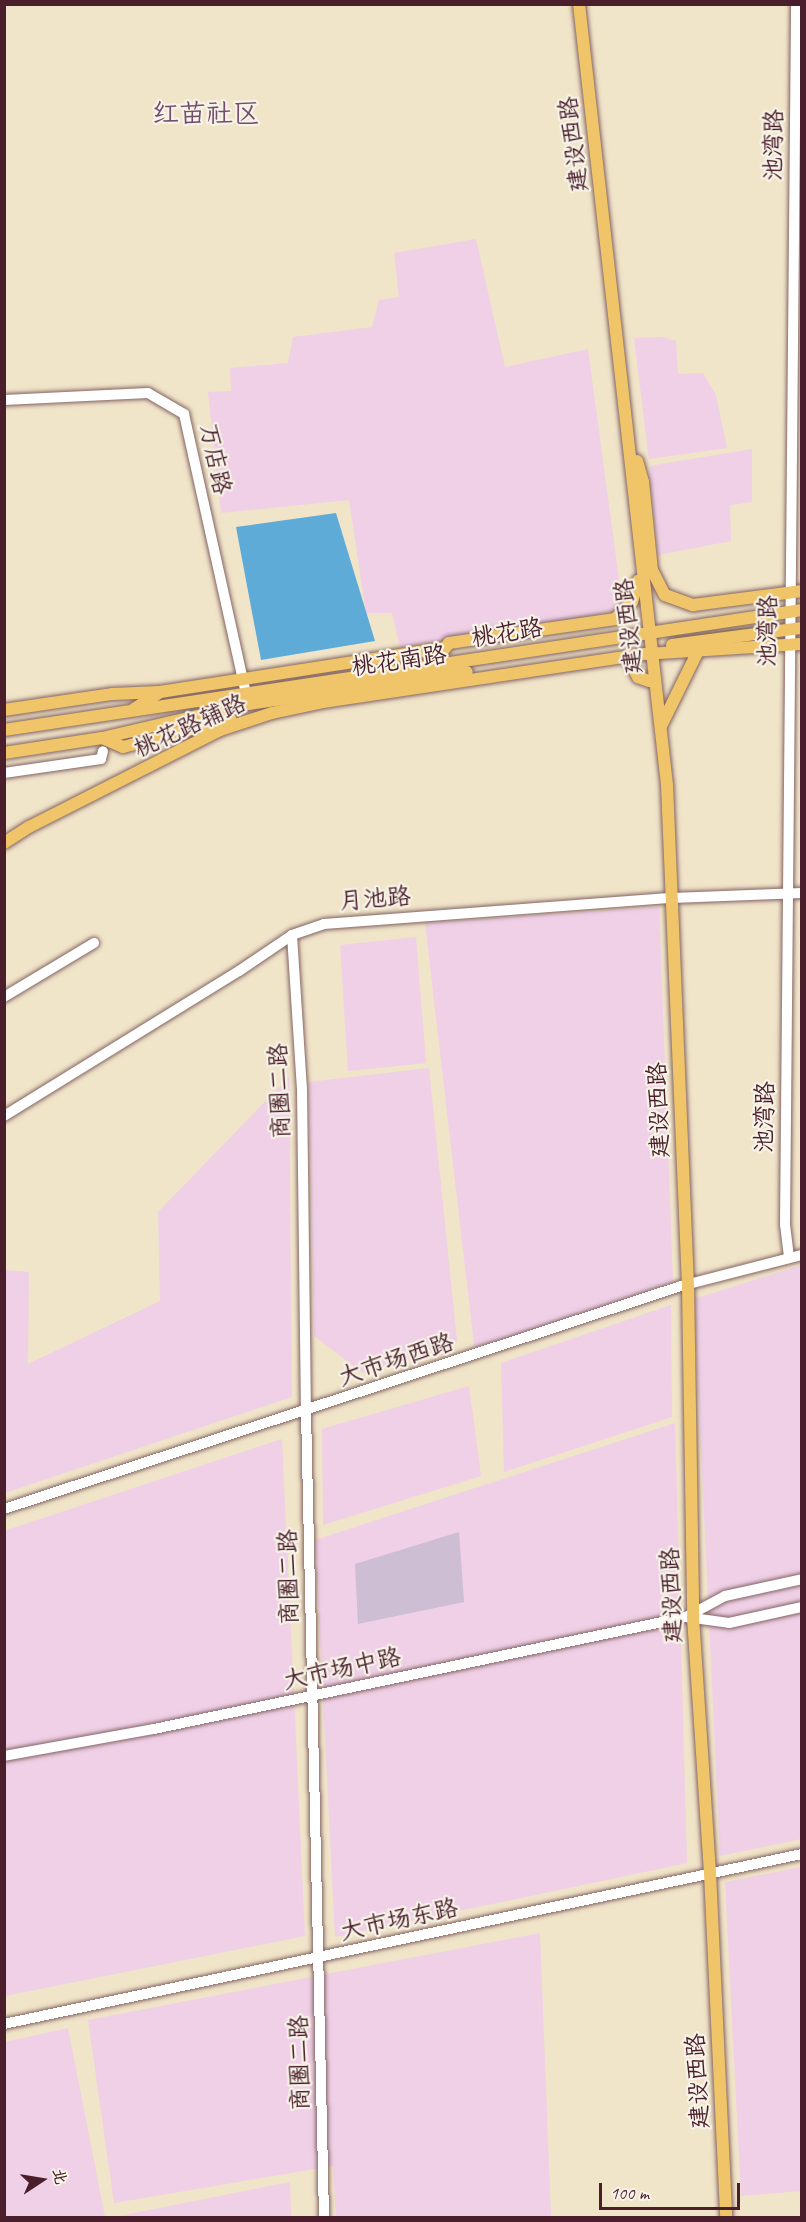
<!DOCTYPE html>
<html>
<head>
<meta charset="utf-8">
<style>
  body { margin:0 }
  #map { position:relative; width:806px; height:2222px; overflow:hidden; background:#f0e4c9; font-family:Caveat,"LXGW WenKai TC",sans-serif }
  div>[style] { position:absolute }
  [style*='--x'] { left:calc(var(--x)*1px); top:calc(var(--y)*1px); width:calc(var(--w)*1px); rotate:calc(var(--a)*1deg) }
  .built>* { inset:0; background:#efd0e7 }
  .industrial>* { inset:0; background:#cdbed3 }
  .green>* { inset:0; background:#abbc5f }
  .water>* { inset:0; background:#5fabd8 }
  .roads { filter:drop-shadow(0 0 2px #846462) drop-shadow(0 0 2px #846462) }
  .minor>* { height:10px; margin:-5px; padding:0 5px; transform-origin:5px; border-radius:5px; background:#fff }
  .major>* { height:12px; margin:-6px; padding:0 6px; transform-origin:6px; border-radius:6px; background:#f0c469 }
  span { translate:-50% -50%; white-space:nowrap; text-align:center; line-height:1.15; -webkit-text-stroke:4.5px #f7f3e8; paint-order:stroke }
  .street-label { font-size:24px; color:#4a1f2b }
  .quarter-label { font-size:27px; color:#734e6c }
  .frame { position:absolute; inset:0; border:6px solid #4a1f2b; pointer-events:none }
  .north { position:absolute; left:12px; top:2150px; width:60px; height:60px; -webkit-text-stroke:4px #f7f3e8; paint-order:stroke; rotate:78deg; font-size:16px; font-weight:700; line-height:24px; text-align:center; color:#4a1f2b }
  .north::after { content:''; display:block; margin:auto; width:21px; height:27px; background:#4a1f2b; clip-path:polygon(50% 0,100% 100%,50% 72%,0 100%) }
  .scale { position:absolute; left:599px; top:2183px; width:141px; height:27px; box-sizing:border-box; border:3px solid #4a1f2b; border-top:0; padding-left:8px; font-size:18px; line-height:21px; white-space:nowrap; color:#4a1f2b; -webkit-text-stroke:4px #f7f3e8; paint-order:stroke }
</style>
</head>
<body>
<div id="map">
  <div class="built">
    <i style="clip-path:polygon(476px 239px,505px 367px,588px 349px,623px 610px,400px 647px,392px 613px,366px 613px,349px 500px,221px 513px,208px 392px,231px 391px,230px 368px,288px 363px,293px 337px,372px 327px,379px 300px,399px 297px,394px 253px)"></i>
    <i style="clip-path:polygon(662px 337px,676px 341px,678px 374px,703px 373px,716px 395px,727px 448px,649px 459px,634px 338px)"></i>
    <i style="clip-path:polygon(752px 449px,752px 502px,730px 505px,731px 541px,658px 555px,649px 466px)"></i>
    <i style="clip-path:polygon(659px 907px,673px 1282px,475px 1353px,425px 923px)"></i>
    <i style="clip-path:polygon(416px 937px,426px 1063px,348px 1071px,340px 945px)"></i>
    <i style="clip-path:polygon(429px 1068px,457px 1341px,363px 1373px,314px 1336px,309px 1082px)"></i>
    <i style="clip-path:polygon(289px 1077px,292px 1397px,5px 1493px,5px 1270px,29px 1272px,28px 1364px,160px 1301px,158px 1212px)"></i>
    <i style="clip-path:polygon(801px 1265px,801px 1839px,720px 1856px,694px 1299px)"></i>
    <i style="clip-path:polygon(671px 1305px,672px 1417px,504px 1472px,501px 1363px)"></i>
    <i style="clip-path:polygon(469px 1386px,481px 1476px,323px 1525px,322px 1429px)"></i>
    <i style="clip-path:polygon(675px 1423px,687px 1863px,335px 1937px,315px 1540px)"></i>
    <i style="clip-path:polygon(282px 1439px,305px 1936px,5px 1996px,4px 1531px)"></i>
    <i style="clip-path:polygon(801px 1867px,801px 2191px,741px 2196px,725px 1882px)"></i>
    <i style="clip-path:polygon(540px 1933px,551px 2217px,336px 2217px,333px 2166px,114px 2203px,88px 2020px)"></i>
    <i style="clip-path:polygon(68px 2028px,105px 2217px,5px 2217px,5px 2042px)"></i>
    <i style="clip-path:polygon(290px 2182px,291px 2217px,114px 2217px)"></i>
  </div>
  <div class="industrial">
    <i style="clip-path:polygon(459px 1532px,464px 1602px,358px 1624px,355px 1564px)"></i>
  </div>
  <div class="green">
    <i style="clip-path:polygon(784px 622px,785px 634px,675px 645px,674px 637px)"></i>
  </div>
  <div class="water">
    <i style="clip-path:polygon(336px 513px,375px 641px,261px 660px,236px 527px)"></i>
  </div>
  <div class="roads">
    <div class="minor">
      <i style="--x:4;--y:400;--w:144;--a:-2.8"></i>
      <i style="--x:148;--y:393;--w:42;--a:30.3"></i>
      <i style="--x:184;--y:414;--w:287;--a:77.5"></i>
      <i style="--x:4;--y:773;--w:98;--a:-8.2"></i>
      <i style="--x:101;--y:759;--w:8;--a:-76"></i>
      <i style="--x:292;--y:935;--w:153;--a:86.3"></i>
      <i style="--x:302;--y:1088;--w:323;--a:89.3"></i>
      <i style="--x:306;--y:1411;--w:807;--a:88.72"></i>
      <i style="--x:4;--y:997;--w:105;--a:-31"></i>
      <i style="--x:4;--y:1116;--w:276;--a:-31.7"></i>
      <i style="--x:239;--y:971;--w:64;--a:-34.2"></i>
      <i style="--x:292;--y:935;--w:34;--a:-19"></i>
      <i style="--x:324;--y:924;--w:349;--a:-4.3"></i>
      <i style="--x:672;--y:898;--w:130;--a:-2.2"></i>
      <i style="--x:789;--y:1257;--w:32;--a:-97"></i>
      <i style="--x:785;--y:1225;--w:1221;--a:-89.48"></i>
      <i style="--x:4;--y:1509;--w:713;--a:-18.23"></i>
      <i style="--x:681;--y:1286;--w:125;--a:-14.4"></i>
      <i style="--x:686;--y:1617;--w:43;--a:7.9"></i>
      <i style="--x:729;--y:1623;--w:75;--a:-12.4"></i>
      <i style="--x:4;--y:1756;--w:152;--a:-10.2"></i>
      <i style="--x:154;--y:1729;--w:544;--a:-11.89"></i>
      <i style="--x:686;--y:1617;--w:44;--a:-28.3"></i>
      <i style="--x:725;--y:1596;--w:79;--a:-12.4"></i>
      <i style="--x:4;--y:2024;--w:816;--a:-12.03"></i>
    </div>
    <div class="major">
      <i style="--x:579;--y:4;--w:786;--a:83.57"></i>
      <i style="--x:667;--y:785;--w:499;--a:87.6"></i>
      <i style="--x:688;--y:1284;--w:333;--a:89.1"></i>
      <i style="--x:693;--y:1617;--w:257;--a:86.2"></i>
      <i style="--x:710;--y:1873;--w:345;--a:87.3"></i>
      <i style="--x:637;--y:461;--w:22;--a:74"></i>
      <i style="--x:643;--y:482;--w:88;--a:84.2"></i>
      <i style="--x:652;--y:570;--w:28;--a:63"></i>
      <i style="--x:665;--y:595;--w:30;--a:20"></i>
      <i style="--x:693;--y:605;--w:110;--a:-7.3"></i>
      <i style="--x:672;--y:645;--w:131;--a:-7.5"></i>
      <i style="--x:441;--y:653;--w:13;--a:-51"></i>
      <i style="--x:449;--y:643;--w:168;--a:-8.2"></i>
      <i style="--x:615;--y:619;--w:24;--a:-45"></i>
      <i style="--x:632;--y:602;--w:22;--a:-74"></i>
      <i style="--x:627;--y:657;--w:23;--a:61"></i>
      <i style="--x:638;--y:677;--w:12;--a:20"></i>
      <i style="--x:134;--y:709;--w:31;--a:-33"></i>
      <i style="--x:160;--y:692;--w:288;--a:-8.8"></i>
      <i style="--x:4;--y:710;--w:110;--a:-8.4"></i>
      <i style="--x:113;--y:694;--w:46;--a:-2.5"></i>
      <i style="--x:661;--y:726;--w:84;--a:-63.7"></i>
      <i style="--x:4;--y:730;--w:807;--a:-8.55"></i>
      <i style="--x:102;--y:738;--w:23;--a:23"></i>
      <i style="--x:123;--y:747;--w:111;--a:-14.7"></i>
      <i style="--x:4;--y:753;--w:99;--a:-8.7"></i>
      <i style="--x:102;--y:738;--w:150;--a:-13.1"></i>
      <i style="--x:248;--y:704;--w:221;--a:-8.3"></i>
      <i style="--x:4;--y:843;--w:30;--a:-33"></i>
      <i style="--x:29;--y:827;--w:214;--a:-26.9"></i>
      <i style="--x:220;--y:730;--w:55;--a:-18.1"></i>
      <i style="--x:272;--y:713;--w:52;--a:-12.2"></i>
      <i style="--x:323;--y:702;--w:327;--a:-8.5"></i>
      <i style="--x:646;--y:654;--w:156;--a:-3.7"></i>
    </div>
  </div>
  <div class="street-label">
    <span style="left:574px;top:144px;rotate:-97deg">建设西路</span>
    <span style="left:774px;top:145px;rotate:-89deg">池湾路</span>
    <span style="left:215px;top:459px;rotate:78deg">万店路</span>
    <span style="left:629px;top:626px;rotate:-96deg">建设西路</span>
    <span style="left:768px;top:631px;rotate:-89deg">池湾路</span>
    <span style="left:507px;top:633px;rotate:-9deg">桃花路</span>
    <span style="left:399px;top:661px;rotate:-8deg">桃花南路</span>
    <span style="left:190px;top:726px;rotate:-24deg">桃花路辅路</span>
    <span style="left:375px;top:899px;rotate:-4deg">月池路</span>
    <span style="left:280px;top:1091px;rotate:-92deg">商圈二路</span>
    <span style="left:659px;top:1110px;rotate:-92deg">建设西路</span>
    <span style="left:765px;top:1117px;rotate:-89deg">池湾路</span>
    <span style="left:396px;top:1360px;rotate:-18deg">大市场西路</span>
    <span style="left:289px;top:1577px;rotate:-91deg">商圈二路</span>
    <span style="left:672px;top:1595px;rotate:-92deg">建设西路</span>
    <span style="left:342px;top:1669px;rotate:-12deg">大市场中路</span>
    <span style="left:399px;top:1920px;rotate:-12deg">大市场东路</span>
    <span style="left:300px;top:2063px;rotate:-91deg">商圈二路</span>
    <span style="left:698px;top:2081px;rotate:-93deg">建设西路</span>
  </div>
  <div class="quarter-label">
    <span style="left:206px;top:114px">红苗社区</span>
  </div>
  <div class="frame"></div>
  <div class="north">北</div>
  <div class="scale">100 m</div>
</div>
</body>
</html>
